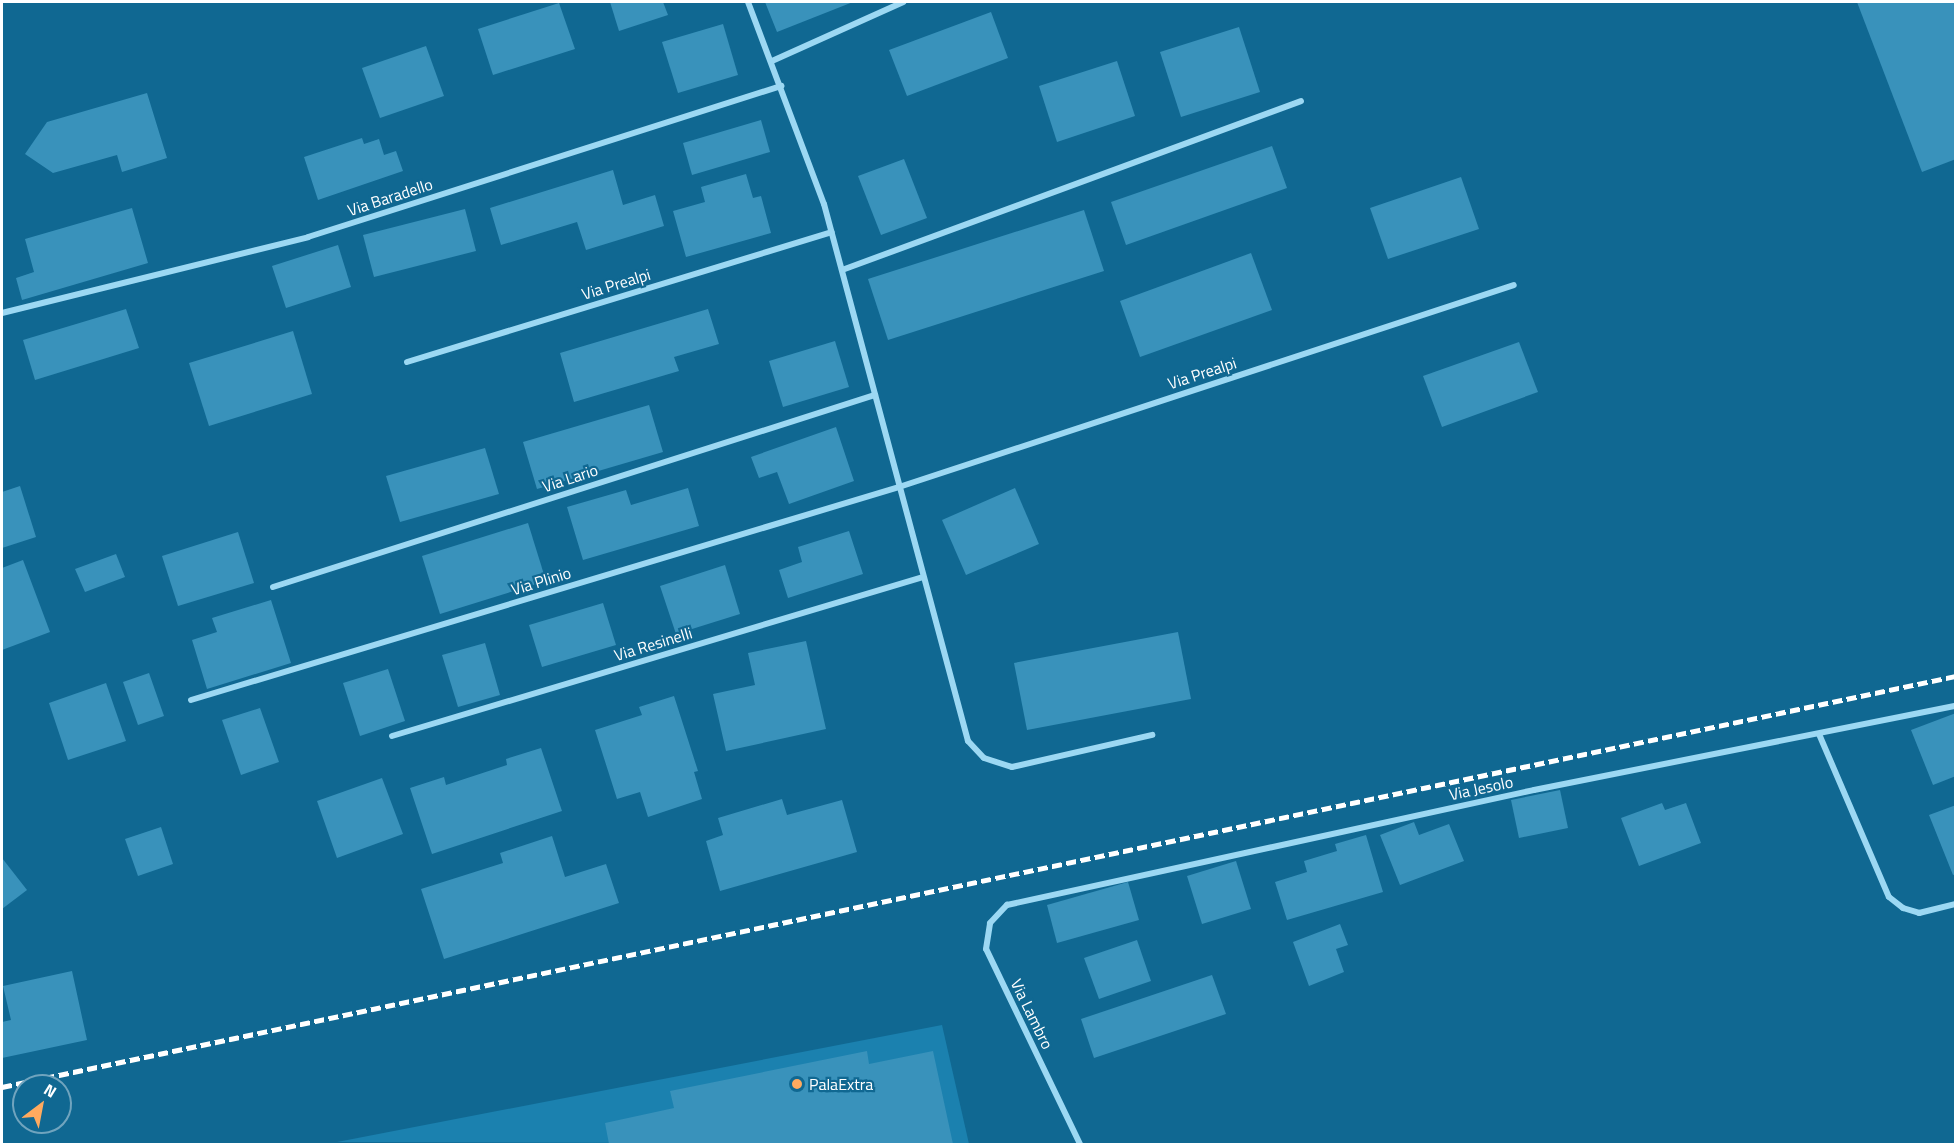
<!DOCTYPE html>
<html>
<head>
<meta charset="utf-8">
<style>
  body { margin:0 }
  #map { position:relative; width:1957px; height:1146px; overflow:hidden; background:#106892; font-family:"Titillium Web",sans-serif }
  div>[style] { position:absolute }
  [style*='--x'] { left:calc(var(--x)*1px); top:calc(var(--y)*1px); width:calc(var(--w)*1px); rotate:calc(var(--a)*1deg) }
  .green>* { inset:0; background:#1b81af }
  .building>* { inset:0; background:#3992bb }
  .minor>* { height:6px; margin:-3px; padding:0 3px; transform-origin:3px; border-radius:3px; background:#9cd8f3 }
  .rail>* { height:4.5px; margin-top:-2.25px; transform-origin:0; background:repeating-linear-gradient(90deg,#fff 0 10px,transparent 0 14.5px) }
  .dots>* { width:16px; height:16px; translate:-50% -50%; box-sizing:border-box; border:3px solid #106892; border-radius:50% }
  span { translate:-50% -50%; white-space:nowrap; text-align:center; line-height:1.15; -webkit-text-stroke:4.5px #106892; paint-order:stroke }
  .street-label { font-size:16px; color:#fff }
  .poi-label { font-size:16px; color:#fff }
  .left { translate:0 -50%; text-align:left }
  .frame { position:absolute; inset:0; border:3px solid #fff; pointer-events:none }
  .north { position:absolute; left:12px; top:1074px; width:60px; height:60px; box-sizing:border-box; background:#106892; border:2px solid #70a4be; border-radius:50%; rotate:32deg; font-size:16px; font-weight:700; line-height:24px; text-align:center; color:#fff }
  .north::after { content:''; display:block; margin:auto; width:21px; height:27px; background:#ffaa5f; clip-path:polygon(50% 0,100% 100%,50% 72%,0 100%) }
</style>
</head>
<body>
<div id="map">
  <div class="green">
    <i style="clip-path:polygon(942px 1025px,969px 1144px,337px 1142px)"></i>
  </div>
  <div class="building">
    <i style="clip-path:polygon(610px 2px,663px 2px,668px 15px,619px 31px)"></i>
    <i style="clip-path:polygon(765px 2px,853px 2px,777px 32px)"></i>
    <i style="clip-path:polygon(1857px 2px,1956px 2px,1956px 159px,1922px 172px)"></i>
    <i style="clip-path:polygon(559px 3px,575px 49px,493px 75px,478px 29px)"></i>
    <i style="clip-path:polygon(991px 12px,1008px 58px,907px 96px,889px 50px)"></i>
    <i style="clip-path:polygon(723px 24px,738px 75px,678px 93px,662px 42px)"></i>
    <i style="clip-path:polygon(1239px 27px,1260px 92px,1181px 117px,1160px 52px)"></i>
    <i style="clip-path:polygon(426px 46px,444px 96px,380px 118px,362px 68px)"></i>
    <i style="clip-path:polygon(1117px 61px,1135px 116px,1057px 142px,1039px 86px)"></i>
    <i style="clip-path:polygon(147px 93px,167px 158px,122px 172px,117px 155px,53px 173px,25px 154px,47px 122px)"></i>
    <i style="clip-path:polygon(761px 120px,770px 152px,692px 175px,683px 143px)"></i>
    <i style="clip-path:polygon(362px 138px,364px 144px,379px 139px,384px 155px,396px 151px,403px 171px,318px 200px,304px 157px)"></i>
    <i style="clip-path:polygon(1272px 146px,1287px 188px,1126px 245px,1111px 202px)"></i>
    <i style="clip-path:polygon(904px 159px,927px 218px,881px 235px,858px 176px)"></i>
    <i style="clip-path:polygon(613px 170px,623px 205px,655px 195px,664px 226px,586px 250px,577px 222px,501px 245px,490px 208px)"></i>
    <i style="clip-path:polygon(746px 174px,753px 198px,761px 196px,771px 233px,686px 257px,673px 211px,705px 202px,701px 187px)"></i>
    <i style="clip-path:polygon(1461px 177px,1479px 229px,1388px 259px,1370px 208px)"></i>
    <i style="clip-path:polygon(132px 208px,148px 263px,22px 300px,16px 278px,34px 272px,25px 239px)"></i>
    <i style="clip-path:polygon(465px 209px,476px 251px,374px 277px,363px 235px)"></i>
    <i style="clip-path:polygon(1084px 210px,1104px 271px,888px 340px,868px 279px)"></i>
    <i style="clip-path:polygon(338px 245px,351px 287px,286px 308px,272px 266px)"></i>
    <i style="clip-path:polygon(1251px 253px,1272px 310px,1140px 357px,1120px 301px)"></i>
    <i style="clip-path:polygon(126px 309px,139px 348px,35px 380px,23px 340px)"></i>
    <i style="clip-path:polygon(708px 309px,719px 344px,674px 357px,679px 371px,574px 402px,560px 353px)"></i>
    <i style="clip-path:polygon(293px 331px,312px 394px,209px 426px,189px 363px)"></i>
    <i style="clip-path:polygon(835px 341px,849px 387px,783px 407px,769px 361px)"></i>
    <i style="clip-path:polygon(1519px 342px,1538px 392px,1442px 427px,1423px 376px)"></i>
    <i style="clip-path:polygon(649px 405px,663px 452px,537px 489px,523px 442px)"></i>
    <i style="clip-path:polygon(836px 427px,854px 481px,789px 504px,777px 472px,759px 478px,751px 457px)"></i>
    <i style="clip-path:polygon(485px 448px,499px 494px,400px 522px,386px 476px)"></i>
    <i style="clip-path:polygon(20px 486px,36px 537px,2px 548px,2px 492px)"></i>
    <i style="clip-path:polygon(688px 488px,699px 526px,583px 560px,567px 507px,626px 490px,631px 505px)"></i>
    <i style="clip-path:polygon(1015px 488px,1039px 544px,966px 575px,942px 520px)"></i>
    <i style="clip-path:polygon(528px 523px,546px 581px,440px 614px,422px 556px)"></i>
    <i style="clip-path:polygon(849px 531px,863px 574px,788px 598px,779px 570px,802px 562px,798px 547px)"></i>
    <i style="clip-path:polygon(238px 532px,254px 583px,178px 606px,162px 556px)"></i>
    <i style="clip-path:polygon(116px 554px,125px 577px,85px 592px,75px 569px)"></i>
    <i style="clip-path:polygon(23px 560px,50px 632px,2px 650px,2px 568px)"></i>
    <i style="clip-path:polygon(725px 565px,740px 614px,676px 634px,660px 586px)"></i>
    <i style="clip-path:polygon(271px 600px,291px 663px,207px 689px,192px 640px,217px 632px,212px 618px)"></i>
    <i style="clip-path:polygon(603px 603px,616px 645px,542px 667px,529px 625px)"></i>
    <i style="clip-path:polygon(1178px 632px,1191px 699px,1027px 730px,1014px 663px)"></i>
    <i style="clip-path:polygon(806px 641px,826px 729px,726px 751px,713px 694px,755px 685px,748px 653px)"></i>
    <i style="clip-path:polygon(485px 643px,500px 695px,458px 707px,442px 655px)"></i>
    <i style="clip-path:polygon(388px 669px,405px 721px,360px 736px,343px 683px)"></i>
    <i style="clip-path:polygon(149px 673px,164px 716px,138px 725px,123px 682px)"></i>
    <i style="clip-path:polygon(106px 683px,126px 741px,68px 760px,49px 703px)"></i>
    <i style="clip-path:polygon(674px 696px,698px 771px,694px 772px,702px 799px,648px 817px,640px 792px,617px 799px,595px 730px,642px 715px,639px 707px)"></i>
    <i style="clip-path:polygon(260px 708px,279px 762px,241px 775px,222px 720px)"></i>
    <i style="clip-path:polygon(1956px 713px,1956px 776px,1933px 785px,1911px 730px)"></i>
    <i style="clip-path:polygon(541px 748px,562px 811px,432px 854px,410px 788px,444px 777px,446px 785px,507px 765px,506px 759px)"></i>
    <i style="clip-path:polygon(382px 778px,403px 834px,337px 858px,317px 801px)"></i>
    <i style="clip-path:polygon(1560px 790px,1568px 828px,1519px 838px,1511px 800px)"></i>
    <i style="clip-path:polygon(782px 799px,787px 815px,842px 800px,857px 852px,720px 891px,706px 841px,723px 835px,718px 818px)"></i>
    <i style="clip-path:polygon(1662px 803px,1665px 810px,1686px 803px,1701px 843px,1639px 866px,1621px 818px)"></i>
    <i style="clip-path:polygon(1956px 805px,1956px 874px,1953px 875px,1929px 815px)"></i>
    <i style="clip-path:polygon(1414px 822px,1419px 835px,1449px 824px,1464px 861px,1400px 885px,1380px 835px)"></i>
    <i style="clip-path:polygon(161px 827px,173px 864px,138px 876px,125px 839px)"></i>
    <i style="clip-path:polygon(1366px 835px,1383px 892px,1287px 920px,1275px 882px,1307px 872px,1304px 861px,1337px 851px,1335px 844px)"></i>
    <i style="clip-path:polygon(552px 836px,565px 877px,606px 864px,619px 903px,444px 959px,421px 889px,503px 863px,500px 853px)"></i>
    <i style="clip-path:polygon(2px 858px,27px 890px,2px 909px)"></i>
    <i style="clip-path:polygon(1236px 861px,1251px 909px,1202px 924px,1187px 876px)"></i>
    <i style="clip-path:polygon(1128px 882px,1139px 920px,1057px 943px,1047px 905px)"></i>
    <i style="clip-path:polygon(1340px 924px,1348px 945px,1336px 949px,1344px 972px,1309px 986px,1293px 942px)"></i>
    <i style="clip-path:polygon(1137px 940px,1151px 981px,1099px 999px,1084px 958px)"></i>
    <i style="clip-path:polygon(72px 971px,87px 1040px,2px 1058px,2px 1022px,11px 1020px,3px 986px)"></i>
    <i style="clip-path:polygon(1212px 975px,1226px 1014px,1094px 1058px,1081px 1019px)"></i>
    <i style="clip-path:polygon(867px 1051px,869px 1064px,933px 1051px,953px 1144px,609px 1144px,605px 1123px,674px 1108px,670px 1091px)"></i>
  </div>
  <div class="minor">
    <i style="--x:748;--y:2;--w:216;--a:69.4"></i>
    <i style="--x:824;--y:204;--w:556;--a:74.99"></i>
    <i style="--x:968;--y:741;--w:23;--a:47"></i>
    <i style="--x:984;--y:758;--w:29;--a:18"></i>
    <i style="--x:1012;--y:767;--w:144;--a:-12.9"></i>
    <i style="--x:772;--y:61;--w:144;--a:-24.2"></i>
    <i style="--x:842;--y:270;--w:489;--a:-20.2"></i>
    <i style="--x:2;--y:313;--w:315;--a:-13.9"></i>
    <i style="--x:308;--y:237;--w:497;--a:-17.7"></i>
    <i style="--x:407;--y:362;--w:444;--a:-17"></i>
    <i style="--x:273;--y:587;--w:632;--a:-17.69"></i>
    <i style="--x:191;--y:700;--w:739;--a:-16.74"></i>
    <i style="--x:899;--y:487;--w:647;--a:-18.18"></i>
    <i style="--x:1819;--y:734;--w:177;--a:66.8"></i>
    <i style="--x:1889;--y:897;--w:18;--a:38"></i>
    <i style="--x:1903;--y:908;--w:17;--a:17"></i>
    <i style="--x:1919;--y:913;--w:38;--a:-14"></i>
    <i style="--x:392;--y:736;--w:554;--a:-16.67"></i>
    <i style="--x:1080;--y:1144;--w:216;--a:-115.7"></i>
    <i style="--x:986;--y:949;--w:26;--a:-81"></i>
    <i style="--x:990;--y:923;--w:25;--a:-47"></i>
    <i style="--x:1007;--y:905;--w:539;--a:-12.31"></i>
    <i style="--x:1534;--y:790;--w:430;--a:-11.3"></i>
  </div>
  <div class="rail">
    <i style="--x:2;--y:1087;--w:1997;--a:-11.88"></i>
  </div>
  <div class="dots">
    <i style="left:797px;top:1084px;background:#ffaa5f"></i>
  </div>
  <div class="street-label">
    <span style="left:390px;top:197px;rotate:-18deg">Via Baradello</span>
    <span style="left:616px;top:284px;rotate:-17deg">Via Prealpi</span>
    <span style="left:1202px;top:373px;rotate:-18deg">Via Prealpi</span>
    <span style="left:570px;top:478px;rotate:-18deg">Via Lario</span>
    <span style="left:541px;top:581px;rotate:-17deg">Via Plinio</span>
    <span style="left:653px;top:644px;rotate:-17deg">Via Resinelli</span>
    <span style="left:1481px;top:788px;rotate:-12deg">Via Jesolo</span>
    <span style="left:1032px;top:1014px;rotate:64deg">Via Lambro</span>
  </div>
  <div class="poi-label">
    <span class="left" style="left:809px;top:1084px">PalaExtra</span>
  </div>
  <div class="frame"></div>
  <div class="north">N</div>
</div>
</body>
</html>
